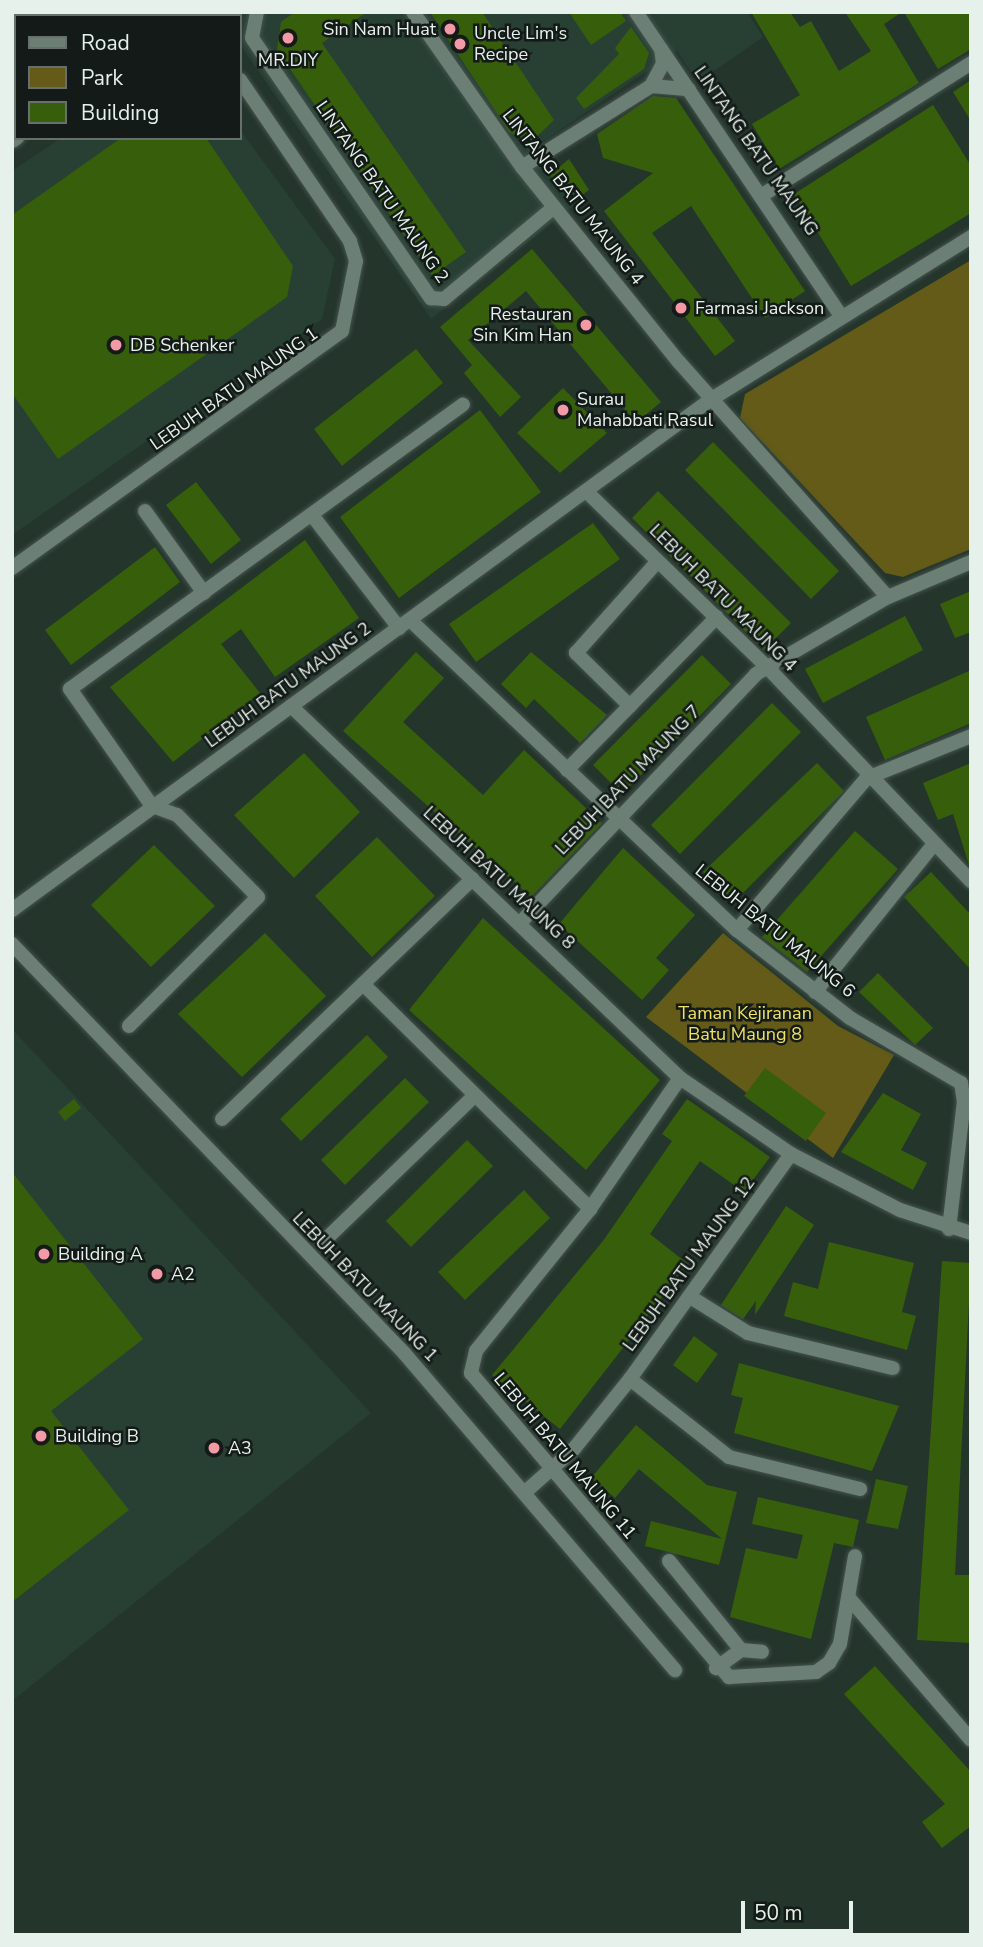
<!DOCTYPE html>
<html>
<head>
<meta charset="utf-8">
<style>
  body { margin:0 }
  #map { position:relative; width:983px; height:1947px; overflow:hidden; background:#24352c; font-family:"Nunito Sans",sans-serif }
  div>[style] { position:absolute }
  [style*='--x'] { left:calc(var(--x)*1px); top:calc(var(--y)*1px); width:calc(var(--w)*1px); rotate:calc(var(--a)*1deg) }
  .built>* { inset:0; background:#284034 }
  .green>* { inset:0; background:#635b17 }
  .building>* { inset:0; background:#375f0b }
  .roads { filter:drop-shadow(0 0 2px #45534d) drop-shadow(0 0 2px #45534d) }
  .minor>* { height:14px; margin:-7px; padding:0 7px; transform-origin:7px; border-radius:7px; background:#6c7f75 }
  .tertiary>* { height:18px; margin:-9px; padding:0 9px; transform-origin:9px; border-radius:9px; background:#6c7f75 }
  .dots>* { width:19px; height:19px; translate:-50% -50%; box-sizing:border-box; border:4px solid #131a17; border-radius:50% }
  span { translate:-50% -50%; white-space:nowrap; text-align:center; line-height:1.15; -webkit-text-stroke:5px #131a17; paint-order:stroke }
  .poi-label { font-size:18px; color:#e6f1eb }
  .right { translate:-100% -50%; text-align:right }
  .left { translate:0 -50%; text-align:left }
  .street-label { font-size:18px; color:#e6f1eb }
  .park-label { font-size:18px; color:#f0e162 }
  .frame { position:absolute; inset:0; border:14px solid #e6f1eb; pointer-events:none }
  .legend { position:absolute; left:14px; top:14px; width:228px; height:126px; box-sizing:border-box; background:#131a17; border:2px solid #67706c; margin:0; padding:9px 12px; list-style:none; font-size:21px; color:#e6f1eb }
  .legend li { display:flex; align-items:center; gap:14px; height:35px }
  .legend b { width:35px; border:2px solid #67706c }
  .scale { position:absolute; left:741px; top:1901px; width:112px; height:32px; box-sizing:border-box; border:4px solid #e6f1eb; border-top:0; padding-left:9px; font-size:21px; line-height:24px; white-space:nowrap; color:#e6f1eb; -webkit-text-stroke:5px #131a17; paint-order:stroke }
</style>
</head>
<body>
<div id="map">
  <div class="built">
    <i style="clip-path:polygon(230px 12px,747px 12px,763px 37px,698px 82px,677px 51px,534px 147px,573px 206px,431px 319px,240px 45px,240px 16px)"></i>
    <i style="clip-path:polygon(240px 130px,335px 259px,322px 319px,12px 535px,12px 171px,61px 138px,240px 138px)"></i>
    <i style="clip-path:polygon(12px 1029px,371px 1413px,12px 1701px)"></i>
  </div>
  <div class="green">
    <i style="clip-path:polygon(12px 12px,125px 12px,16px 16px,12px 92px)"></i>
    <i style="clip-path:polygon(971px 260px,971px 549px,903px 577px,885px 573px,740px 418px,745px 394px)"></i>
    <i style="clip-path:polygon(723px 933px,838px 1026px,894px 1055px,833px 1158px,646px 1017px)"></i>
  </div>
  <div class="building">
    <i style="clip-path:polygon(295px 12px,367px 12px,322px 43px,466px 252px,432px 276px,277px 50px,281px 22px)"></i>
    <i style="clip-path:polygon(430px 12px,482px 12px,554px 120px,531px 142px,510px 133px)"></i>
    <i style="clip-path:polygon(569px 12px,620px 12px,626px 21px,591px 45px)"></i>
    <i style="clip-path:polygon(751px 12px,790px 12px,800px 27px,811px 21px,839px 71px,871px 51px,845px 12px,902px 12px,884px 24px,919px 83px,779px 169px,752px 124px,800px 95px)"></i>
    <i style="clip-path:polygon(904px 12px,971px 12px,971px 49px,938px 69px)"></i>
    <i style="clip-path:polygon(631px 27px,649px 53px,644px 69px,584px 109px,576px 98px,619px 54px,615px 48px)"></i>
    <i style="clip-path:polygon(971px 80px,971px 121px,953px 92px)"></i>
    <i style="clip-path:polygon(653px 96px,676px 98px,805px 291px,765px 318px,691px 206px,652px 233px,735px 341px,715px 356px,604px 211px,653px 173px,603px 158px,597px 134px)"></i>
    <i style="clip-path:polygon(933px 105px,971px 166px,971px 213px,851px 286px,794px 194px)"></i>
    <i style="clip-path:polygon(121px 138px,206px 138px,293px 266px,287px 297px,58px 459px,12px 393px,12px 215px)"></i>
    <i style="clip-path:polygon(569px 159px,589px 190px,572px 203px,550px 175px)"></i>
    <i style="clip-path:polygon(532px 249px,661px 402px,636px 423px,526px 291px,468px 340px,521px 397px,500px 417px,464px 373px,472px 365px,440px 327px)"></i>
    <i style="clip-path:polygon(416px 349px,443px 383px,342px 466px,314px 429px)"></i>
    <i style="clip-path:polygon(563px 388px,607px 433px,560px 473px,517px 433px)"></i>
    <i style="clip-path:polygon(480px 410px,541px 492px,399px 598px,340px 517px)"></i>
    <i style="clip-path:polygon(713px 442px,839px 571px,811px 599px,685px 470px)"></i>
    <i style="clip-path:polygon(196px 482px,241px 540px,211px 564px,166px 505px)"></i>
    <i style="clip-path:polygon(658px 491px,791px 623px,764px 650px,632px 518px)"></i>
    <i style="clip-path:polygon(593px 523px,620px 559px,476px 662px,449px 624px)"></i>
    <i style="clip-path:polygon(305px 540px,359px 618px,275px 677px,241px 629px,221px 644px,260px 693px,173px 762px,110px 687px)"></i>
    <i style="clip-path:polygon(155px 547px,180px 582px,71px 665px,45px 630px)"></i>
    <i style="clip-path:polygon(971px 591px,971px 632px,955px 638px,940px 604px)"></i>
    <i style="clip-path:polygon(905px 616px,923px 650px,823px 703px,805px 669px)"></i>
    <i style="clip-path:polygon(416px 652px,444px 678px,403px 722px,483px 795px,524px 750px,602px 823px,531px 897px,343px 731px)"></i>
    <i style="clip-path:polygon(531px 652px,607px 715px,580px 743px,534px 699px,526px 708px,501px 684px)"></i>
    <i style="clip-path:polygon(702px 655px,731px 684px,622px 794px,593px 765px)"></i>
    <i style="clip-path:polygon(971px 670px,971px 723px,885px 760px,866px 717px)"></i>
    <i style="clip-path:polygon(772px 703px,801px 732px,680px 854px,651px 825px)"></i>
    <i style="clip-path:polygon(304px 753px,360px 812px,294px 878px,234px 815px)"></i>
    <i style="clip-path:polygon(817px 763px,844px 791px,733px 903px,703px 872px)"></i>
    <i style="clip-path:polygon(971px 763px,971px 865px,969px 865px,953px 814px,938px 820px,923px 783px)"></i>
    <i style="clip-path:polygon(855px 831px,898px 869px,807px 972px,762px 937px)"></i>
    <i style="clip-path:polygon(377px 837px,435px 896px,372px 957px,315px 896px)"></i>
    <i style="clip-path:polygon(154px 845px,215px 906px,151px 967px,91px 905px)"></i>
    <i style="clip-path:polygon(623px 848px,695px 915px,656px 958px,669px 970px,642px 1000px,559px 924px)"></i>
    <i style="clip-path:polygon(931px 872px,971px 915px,971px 970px,904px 897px)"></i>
    <i style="clip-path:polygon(483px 918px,660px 1080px,586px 1170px,409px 1010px)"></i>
    <i style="clip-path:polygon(265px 933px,326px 996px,242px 1077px,178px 1014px)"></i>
    <i style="clip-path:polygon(878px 973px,933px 1028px,915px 1045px,859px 992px)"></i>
    <i style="clip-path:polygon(367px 1035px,388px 1057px,301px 1141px,280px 1119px)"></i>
    <i style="clip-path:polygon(765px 1068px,826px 1113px,806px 1141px,744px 1096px)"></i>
    <i style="clip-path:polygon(405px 1078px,429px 1102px,345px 1185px,321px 1160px)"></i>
    <i style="clip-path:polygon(883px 1093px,921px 1114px,901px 1150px,927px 1163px,913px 1190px,841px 1152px)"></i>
    <i style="clip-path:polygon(74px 1099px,81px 1108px,65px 1121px,58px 1112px)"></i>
    <i style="clip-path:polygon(687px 1099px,770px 1157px,744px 1192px,700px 1161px,650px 1234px,688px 1264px,560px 1429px,492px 1375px,603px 1241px,672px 1141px,662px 1134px)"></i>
    <i style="clip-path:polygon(467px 1140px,493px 1166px,411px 1247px,386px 1221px)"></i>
    <i style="clip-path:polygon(12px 1172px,143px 1339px,51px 1411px,129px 1510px,12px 1602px)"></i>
    <i style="clip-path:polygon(524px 1190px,550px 1218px,465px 1300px,438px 1272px)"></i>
    <i style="clip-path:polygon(786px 1206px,814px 1225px,755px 1315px,756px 1301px,743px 1319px,721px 1305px)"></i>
    <i style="clip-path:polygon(829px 1242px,914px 1263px,902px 1312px,916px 1316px,907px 1350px,784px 1316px,793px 1282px,818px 1289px)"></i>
    <i style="clip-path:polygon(942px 1261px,971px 1263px,955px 1575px,971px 1575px,971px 1643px,917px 1640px)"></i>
    <i style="clip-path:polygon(694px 1336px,718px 1354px,697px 1383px,673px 1365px)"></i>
    <i style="clip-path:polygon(739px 1363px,899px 1406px,872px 1471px,734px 1433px,743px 1398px,731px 1395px)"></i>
    <i style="clip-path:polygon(636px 1425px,707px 1485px,737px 1492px,719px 1565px,645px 1546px,651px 1521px,722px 1539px,639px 1469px,615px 1498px,591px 1478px)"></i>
    <i style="clip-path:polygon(876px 1479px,908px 1486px,898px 1529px,866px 1523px)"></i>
    <i style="clip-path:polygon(758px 1497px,859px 1520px,853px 1547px,834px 1543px,811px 1639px,730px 1617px,746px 1548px,797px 1559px,803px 1535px,752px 1524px)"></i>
    <i style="clip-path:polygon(875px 1666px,971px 1772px,971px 1826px,942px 1848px,922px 1822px,945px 1804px,844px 1694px)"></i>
  </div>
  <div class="roads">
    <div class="minor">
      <i style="--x:257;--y:12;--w:26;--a:101"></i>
      <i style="--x:252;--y:38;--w:316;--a:55.5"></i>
      <i style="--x:431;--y:298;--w:13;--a:4"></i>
      <i style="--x:444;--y:299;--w:143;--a:-39.9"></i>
      <i style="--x:413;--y:12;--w:189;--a:54.9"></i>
      <i style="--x:522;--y:167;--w:250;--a:51.2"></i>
      <i style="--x:679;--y:362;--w:314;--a:48.4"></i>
      <i style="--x:636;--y:12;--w:364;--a:56"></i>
      <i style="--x:651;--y:86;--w:26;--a:-62"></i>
      <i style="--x:663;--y:63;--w:14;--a:-98"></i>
      <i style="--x:522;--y:167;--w:152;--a:-32.1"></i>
      <i style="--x:651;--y:86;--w:38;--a:5"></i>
      <i style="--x:764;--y:194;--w:245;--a:-32.3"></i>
      <i style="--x:588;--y:493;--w:250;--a:44.2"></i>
      <i style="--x:767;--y:667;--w:296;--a:46.4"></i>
      <i style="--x:145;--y:511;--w:101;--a:54.3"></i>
      <i style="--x:312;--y:515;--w:143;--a:52.4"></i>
      <i style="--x:12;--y:568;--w:406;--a:-35.7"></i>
      <i style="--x:342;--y:331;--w:71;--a:-78.7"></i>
      <i style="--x:356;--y:261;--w:21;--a:-107"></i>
      <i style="--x:350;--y:241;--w:195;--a:-124.3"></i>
      <i style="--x:410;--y:620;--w:451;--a:43.5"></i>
      <i style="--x:737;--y:930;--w:143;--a:37.9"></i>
      <i style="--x:850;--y:1018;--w:129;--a:30.4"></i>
      <i style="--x:961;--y:1083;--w:18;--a:81"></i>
      <i style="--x:964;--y:1101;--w:129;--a:96.7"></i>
      <i style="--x:291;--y:706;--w:538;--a:43.72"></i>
      <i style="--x:680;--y:1078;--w:135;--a:34.4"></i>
      <i style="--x:791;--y:1154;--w:277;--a:125.6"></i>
      <i style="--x:630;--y:1379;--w:90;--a:128.7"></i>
      <i style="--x:574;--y:1449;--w:65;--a:138.7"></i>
      <i style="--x:630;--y:706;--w:76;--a:-135.5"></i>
      <i style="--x:576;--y:653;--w:123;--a:-48.3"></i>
      <i style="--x:567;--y:770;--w:214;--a:-45.6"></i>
      <i style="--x:152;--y:806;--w:143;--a:-125"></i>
      <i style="--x:70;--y:689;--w:485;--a:-35.9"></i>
      <i style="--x:12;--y:910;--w:864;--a:-36.15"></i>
      <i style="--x:710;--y:400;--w:308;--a:-32"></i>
      <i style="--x:520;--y:923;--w:343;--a:-46.5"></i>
      <i style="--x:756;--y:674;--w:153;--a:-30.3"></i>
      <i style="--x:888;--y:597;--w:90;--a:-22.9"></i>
      <i style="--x:737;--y:930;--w:200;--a:-49.5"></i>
      <i style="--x:867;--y:778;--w:112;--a:-22"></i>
      <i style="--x:12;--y:944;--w:568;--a:46.21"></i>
      <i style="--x:405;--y:1354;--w:416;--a:49.5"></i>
      <i style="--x:363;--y:984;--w:320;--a:44.7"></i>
      <i style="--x:815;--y:992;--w:189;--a:-51.2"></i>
      <i style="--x:129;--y:1026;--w:182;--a:-45"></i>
      <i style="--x:258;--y:897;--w:115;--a:-134.6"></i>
      <i style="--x:177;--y:815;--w:27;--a:-160"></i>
      <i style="--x:680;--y:1078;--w:159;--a:124.5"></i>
      <i style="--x:590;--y:1209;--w:182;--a:128.8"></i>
      <i style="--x:476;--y:1351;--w:23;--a:103"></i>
      <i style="--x:471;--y:1373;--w:399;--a:49.7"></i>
      <i style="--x:729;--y:1677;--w:87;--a:-3.3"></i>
      <i style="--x:816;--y:1672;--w:16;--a:-35"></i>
      <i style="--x:829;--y:1663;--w:22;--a:-60"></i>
      <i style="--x:840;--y:1644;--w:89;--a:-80.3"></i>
      <i style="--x:222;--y:1119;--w:347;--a:-43.8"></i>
      <i style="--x:791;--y:1154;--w:123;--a:27.2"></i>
      <i style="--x:900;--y:1210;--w:75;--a:17.9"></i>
      <i style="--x:324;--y:1241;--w:210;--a:-44"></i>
      <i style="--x:692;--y:1298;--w:66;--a:32"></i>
      <i style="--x:748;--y:1333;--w:149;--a:13.6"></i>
      <i style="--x:630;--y:1379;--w:126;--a:38.2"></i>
      <i style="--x:729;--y:1457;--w:135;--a:13.7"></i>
      <i style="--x:669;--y:1561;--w:114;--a:51"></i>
      <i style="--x:741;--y:1650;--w:31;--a:144"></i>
      <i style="--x:849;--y:1598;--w:187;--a:49.3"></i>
      <i style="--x:741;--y:1650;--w:21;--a:5"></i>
    </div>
    <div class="tertiary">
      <i style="--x:188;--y:16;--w:6;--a:-39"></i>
      <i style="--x:12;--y:139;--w:5;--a:-37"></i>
    </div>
  </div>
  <div class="dots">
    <i style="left:450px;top:29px;background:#f49aa6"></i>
    <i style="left:288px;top:38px;background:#f49aa6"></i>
    <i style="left:460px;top:44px;background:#f49aa6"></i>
    <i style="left:681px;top:308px;background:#f49aa6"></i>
    <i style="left:586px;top:325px;background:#f49aa6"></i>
    <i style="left:116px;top:345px;background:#f49aa6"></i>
    <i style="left:563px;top:410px;background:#f49aa6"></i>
    <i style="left:44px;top:1254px;background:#f49aa6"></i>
    <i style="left:157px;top:1274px;background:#f49aa6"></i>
    <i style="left:41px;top:1436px;background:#f49aa6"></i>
    <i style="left:214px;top:1448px;background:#f49aa6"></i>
  </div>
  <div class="poi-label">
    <span class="right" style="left:436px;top:29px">Sin Nam Huat</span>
    <span class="left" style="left:474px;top:44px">Uncle Lim's<br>Recipe</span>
    <span style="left:288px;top:60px">MR.DIY</span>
    <span class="left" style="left:695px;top:308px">Farmasi Jackson</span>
    <span class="right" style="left:572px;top:325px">Restauran<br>Sin Kim Han</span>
    <span class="left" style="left:130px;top:345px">DB Schenker</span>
    <span class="left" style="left:577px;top:410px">Surau<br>Mahabbati Rasul</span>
    <span class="left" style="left:58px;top:1254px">Building A</span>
    <span class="left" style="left:171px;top:1274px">A2</span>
    <span class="left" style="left:55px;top:1436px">Building B</span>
    <span class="left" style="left:228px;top:1448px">A3</span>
  </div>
  <div class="street-label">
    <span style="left:756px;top:151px;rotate:55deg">LINTANG BATU MAUNG</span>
    <span style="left:382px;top:192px;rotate:55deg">LINTANG BATU MAUNG 2</span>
    <span style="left:573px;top:197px;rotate:52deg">LINTANG BATU MAUNG 4</span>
    <span style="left:234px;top:389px;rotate:-35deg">LEBUH BATU MAUNG 1</span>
    <span style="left:723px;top:598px;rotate:45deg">LEBUH BATU MAUNG 4</span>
    <span style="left:288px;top:685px;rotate:-36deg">LEBUH BATU MAUNG 2</span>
    <span style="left:628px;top:780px;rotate:-46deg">LEBUH BATU MAUNG 7</span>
    <span style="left:499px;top:878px;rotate:43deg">LEBUH BATU MAUNG 8</span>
    <span style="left:775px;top:931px;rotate:39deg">LEBUH BATU MAUNG 6</span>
    <span style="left:689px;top:1264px;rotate:-54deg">LEBUH BATU MAUNG 12</span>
    <span style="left:365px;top:1287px;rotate:46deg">LEBUH BATU MAUNG 1</span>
    <span style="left:565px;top:1456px;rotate:50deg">LEBUH BATU MAUNG 11</span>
  </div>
  <div class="park-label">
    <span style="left:745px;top:1024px">Taman Kejiranan<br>Batu Maung 8</span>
  </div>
  <div class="frame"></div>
  <ul class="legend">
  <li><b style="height:9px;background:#6c7f75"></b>Road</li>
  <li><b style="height:19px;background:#635b17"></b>Park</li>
  <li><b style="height:19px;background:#375f0b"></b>Building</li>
  </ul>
  <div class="scale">50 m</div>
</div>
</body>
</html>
